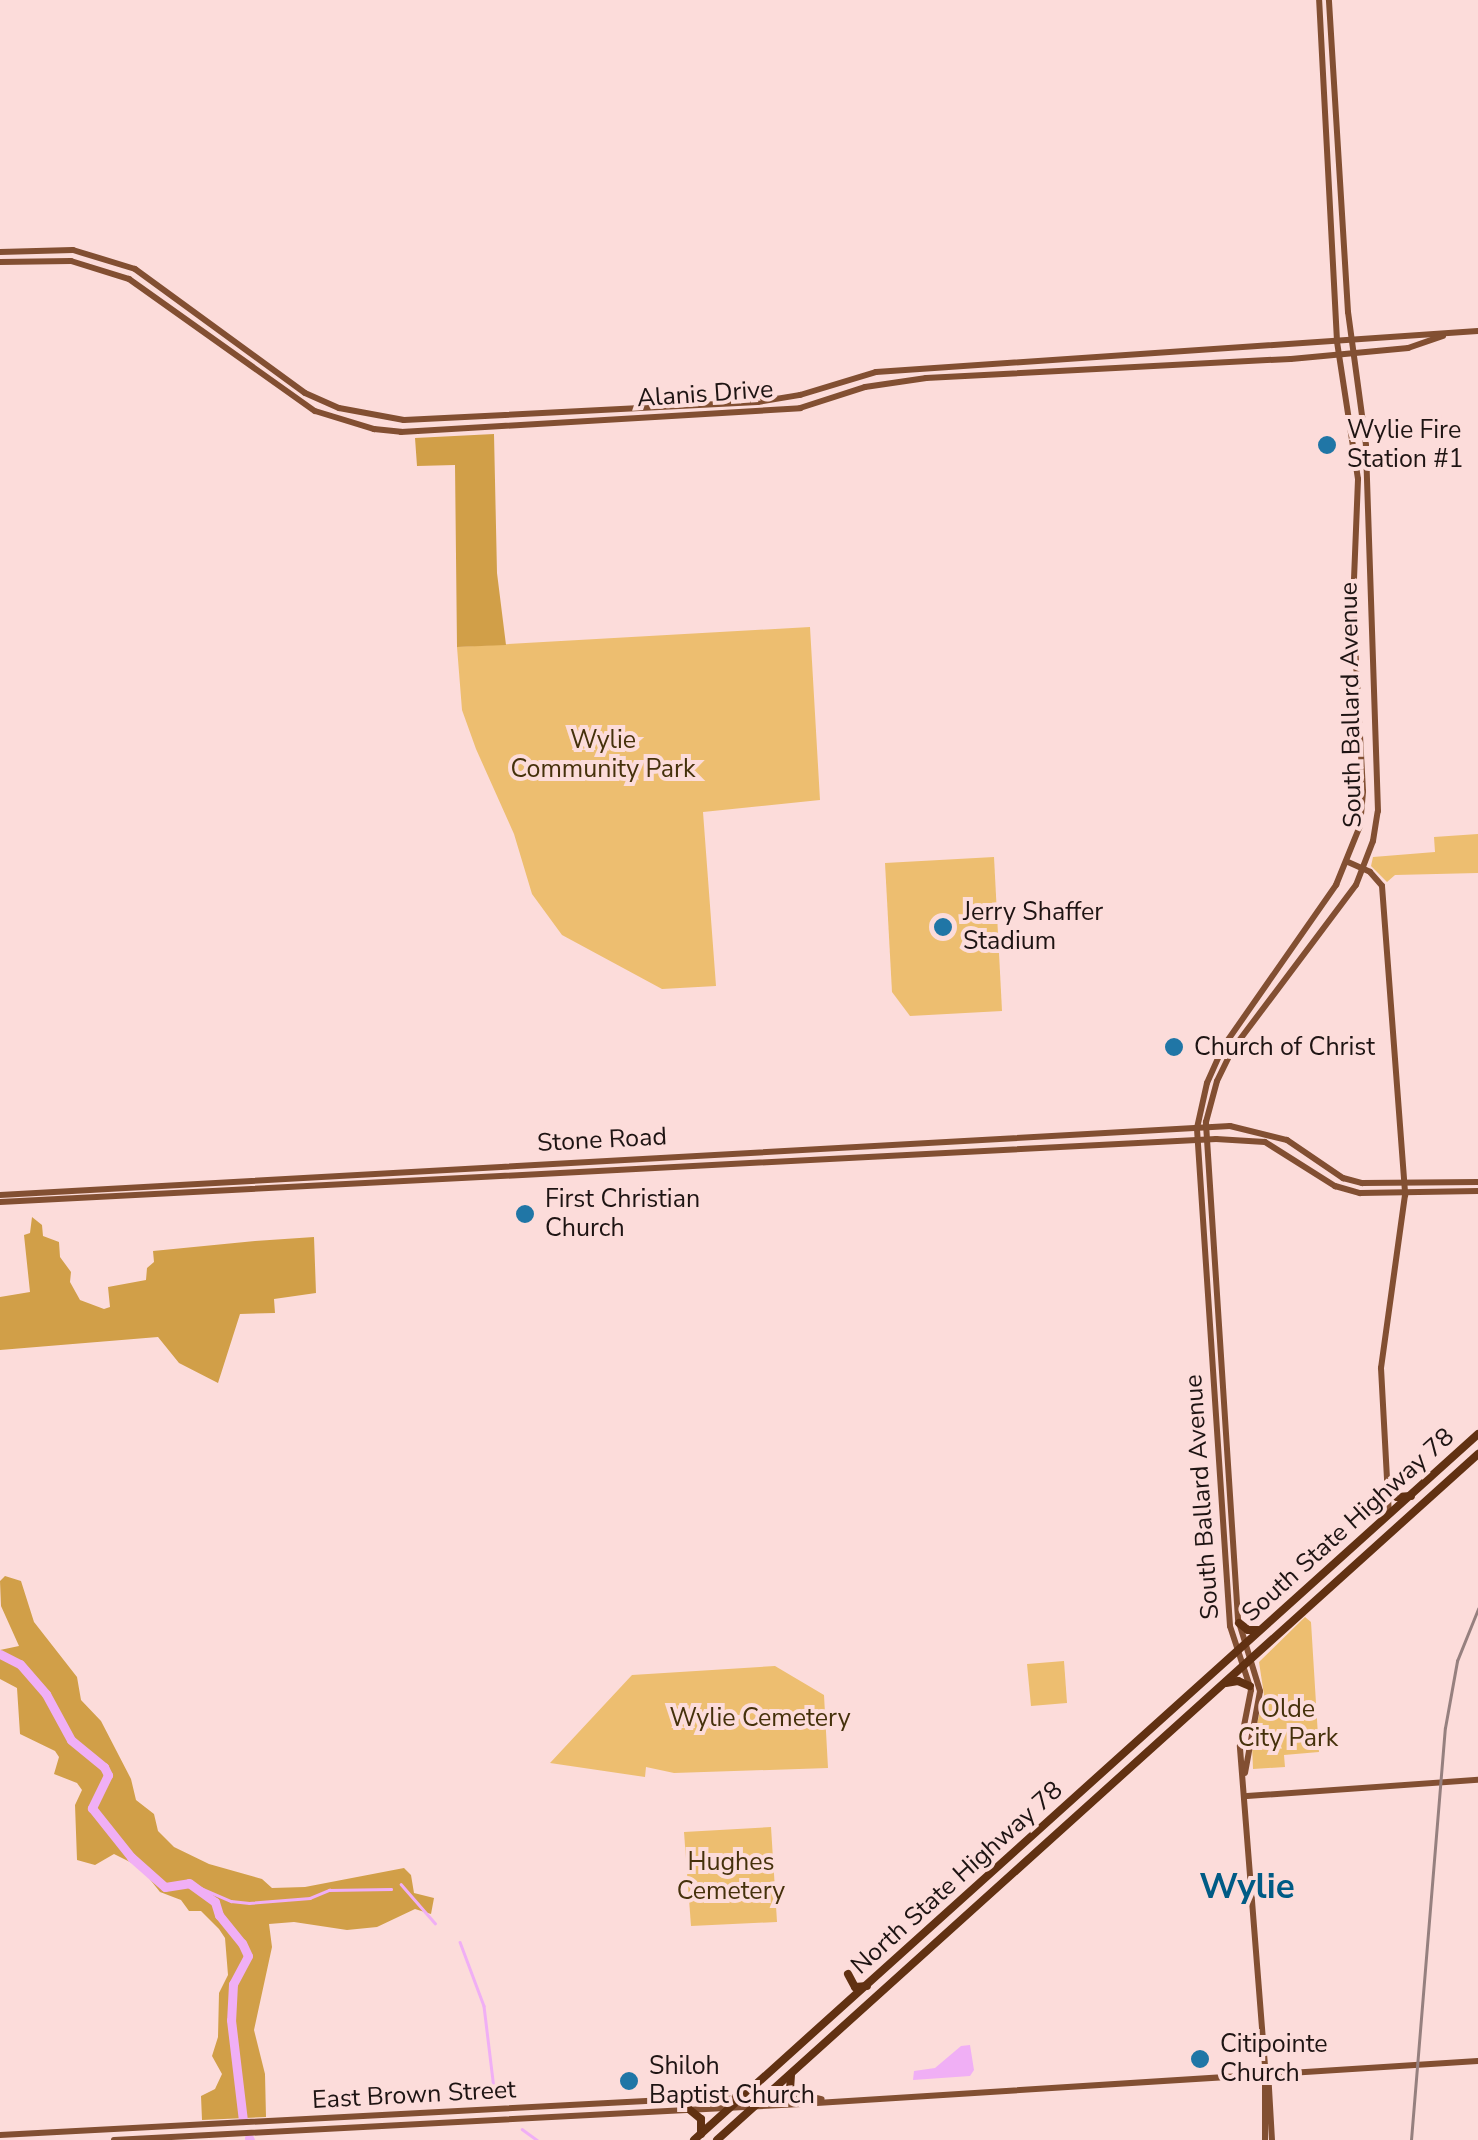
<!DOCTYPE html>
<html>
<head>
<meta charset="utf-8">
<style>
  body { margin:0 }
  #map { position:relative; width:1478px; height:2140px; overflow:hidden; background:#fcdcda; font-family:"Nunito Sans",sans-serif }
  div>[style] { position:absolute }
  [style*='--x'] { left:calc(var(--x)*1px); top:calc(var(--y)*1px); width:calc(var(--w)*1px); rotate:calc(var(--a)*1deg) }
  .green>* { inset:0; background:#edbe70 }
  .forest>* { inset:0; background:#d19f48 }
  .water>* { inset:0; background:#f0aff5 }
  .stream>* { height:2.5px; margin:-1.25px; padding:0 1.25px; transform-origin:1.25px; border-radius:1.25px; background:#f0aff5 }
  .river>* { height:9px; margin:-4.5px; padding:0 4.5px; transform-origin:4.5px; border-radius:4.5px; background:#f0aff5 }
  .secondary>* { height:6px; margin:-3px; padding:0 3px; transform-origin:3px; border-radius:3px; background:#824f32 }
  .primary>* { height:8px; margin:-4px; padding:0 4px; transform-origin:4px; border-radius:4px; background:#613112 }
  .rail>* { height:2.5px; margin:-1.25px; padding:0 1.25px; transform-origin:1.25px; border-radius:1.25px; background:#96807f }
  .dots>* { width:28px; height:28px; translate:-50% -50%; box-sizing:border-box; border:5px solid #fcdcda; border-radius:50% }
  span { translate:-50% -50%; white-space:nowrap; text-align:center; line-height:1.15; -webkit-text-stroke:8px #fcdcda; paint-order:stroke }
  .street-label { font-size:25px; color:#1e1413 }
  .poi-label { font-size:25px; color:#1e1413 }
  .left { translate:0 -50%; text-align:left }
  .park-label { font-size:25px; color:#45310b }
  .district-label { font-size:35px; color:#005b85; font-weight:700 }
</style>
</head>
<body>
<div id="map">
  <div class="green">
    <i style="clip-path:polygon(810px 627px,820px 800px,703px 812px,716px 986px,662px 989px,562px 935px,532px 894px,514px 834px,476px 749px,462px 710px,457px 647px)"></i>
    <i style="clip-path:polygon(1478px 834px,1478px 873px,1395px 875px,1387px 882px,1371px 866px,1373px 857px,1435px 852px,1434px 837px)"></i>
    <i style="clip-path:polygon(994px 857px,1002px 1011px,910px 1016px,892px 992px,885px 863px)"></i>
    <i style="clip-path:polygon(1305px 1617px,1311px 1622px,1319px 1752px,1284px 1755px,1285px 1767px,1253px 1769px,1252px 1744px,1264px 1695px,1259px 1662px)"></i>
    <i style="clip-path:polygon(1064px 1661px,1067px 1703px,1031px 1706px,1027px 1664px)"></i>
    <i style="clip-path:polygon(775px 1666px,824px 1695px,828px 1768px,674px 1773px,646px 1767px,645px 1777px,550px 1763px,632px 1675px)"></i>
    <i style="clip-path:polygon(771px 1827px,777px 1922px,691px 1926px,684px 1832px)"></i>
  </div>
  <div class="forest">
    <i style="clip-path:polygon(494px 434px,497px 573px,506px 645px,457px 647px,455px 465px,417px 466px,415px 438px)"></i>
    <i style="clip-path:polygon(32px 1217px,42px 1225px,43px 1236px,59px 1242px,60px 1257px,71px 1272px,70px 1282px,80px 1300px,104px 1309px,110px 1307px,108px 1287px,146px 1280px,147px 1268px,154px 1262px,153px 1251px,255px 1241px,314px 1237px,316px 1293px,274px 1299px,275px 1313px,240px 1314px,218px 1383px,179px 1363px,158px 1337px,0 1350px,0 1297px,30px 1292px,24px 1235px,30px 1233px)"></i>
    <i style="clip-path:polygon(5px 1576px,21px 1581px,34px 1622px,77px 1677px,81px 1700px,101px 1721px,131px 1779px,136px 1800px,154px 1814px,158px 1831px,174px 1847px,209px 1864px,262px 1879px,272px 1888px,305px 1887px,404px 1868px,411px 1875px,414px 1893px,434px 1898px,431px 1914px,415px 1909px,377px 1927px,347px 1930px,294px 1922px,269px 1924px,272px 1947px,254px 2030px,265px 2074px,266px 2117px,202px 2120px,201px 2096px,215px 2089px,222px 2074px,212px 2056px,218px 2037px,219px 1993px,228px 1975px,225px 1938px,219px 1929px,201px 1911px,189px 1911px,181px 1900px,160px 1892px,140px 1867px,114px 1854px,95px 1865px,77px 1860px,75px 1805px,82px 1790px,77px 1783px,54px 1774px,59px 1757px,55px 1751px,20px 1734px,17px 1688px,0 1679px,0 1650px,19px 1646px,1px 1606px,0 1581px)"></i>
  </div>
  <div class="water">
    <i style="clip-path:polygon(970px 2045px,974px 2070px,970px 2076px,913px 2080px,914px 2071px,935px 2068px,961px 2046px)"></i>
  </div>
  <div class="stream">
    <i style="--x:189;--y:1883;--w:46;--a:23.2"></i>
    <i style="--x:231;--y:1901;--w:18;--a:6"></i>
    <i style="--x:249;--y:1903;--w:61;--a:-4.7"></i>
    <i style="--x:310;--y:1898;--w:21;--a:-23"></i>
    <i style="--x:329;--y:1890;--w:62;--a:-0.9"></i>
    <i style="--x:401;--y:1884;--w:52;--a:48.9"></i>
    <i style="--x:460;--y:1942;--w:68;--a:69.4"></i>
    <i style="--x:484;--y:2006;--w:92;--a:83.1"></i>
    <i style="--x:522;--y:2129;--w:19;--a:36"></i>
  </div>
  <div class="river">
    <i style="--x:0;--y:1654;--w:22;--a:27"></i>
    <i style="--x:20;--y:1664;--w:40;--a:49"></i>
    <i style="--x:46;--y:1694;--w:52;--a:61.5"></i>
    <i style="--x:71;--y:1740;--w:43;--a:39.3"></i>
    <i style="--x:104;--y:1767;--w:9;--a:63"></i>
    <i style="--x:108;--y:1775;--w:37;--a:116"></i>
    <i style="--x:92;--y:1808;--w:63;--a:51.5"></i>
    <i style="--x:131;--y:1857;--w:45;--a:41.4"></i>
    <i style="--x:165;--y:1887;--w:24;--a:-9"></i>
    <i style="--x:189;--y:1883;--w:32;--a:36"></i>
    <i style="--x:215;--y:1902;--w:14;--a:73"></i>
    <i style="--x:219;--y:1915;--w:36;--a:51"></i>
    <i style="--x:242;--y:1943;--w:14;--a:65"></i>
    <i style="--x:248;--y:1956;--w:32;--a:118"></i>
    <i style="--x:233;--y:1984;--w:36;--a:93"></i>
    <i style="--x:231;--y:2020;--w:101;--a:83.2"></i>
    <i style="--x:249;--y:2138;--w:2;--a:63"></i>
  </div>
  <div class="secondary">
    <i style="--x:0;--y:252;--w:73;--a:-1.6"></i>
    <i style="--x:73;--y:250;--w:65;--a:17"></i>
    <i style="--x:135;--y:269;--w:210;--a:36.1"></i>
    <i style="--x:305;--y:393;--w:37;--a:24"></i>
    <i style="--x:339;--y:408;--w:66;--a:10.5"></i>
    <i style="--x:404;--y:420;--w:354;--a:-2.9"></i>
    <i style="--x:758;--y:402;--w:43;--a:-9.5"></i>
    <i style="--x:800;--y:395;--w:79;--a:-16.8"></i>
    <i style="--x:876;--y:372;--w:603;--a:-3.9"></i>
    <i style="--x:0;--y:262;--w:71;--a:-0.8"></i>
    <i style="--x:71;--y:261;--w:61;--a:17.2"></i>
    <i style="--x:129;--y:279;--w:228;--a:35.4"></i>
    <i style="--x:315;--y:411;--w:62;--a:17"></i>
    <i style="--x:374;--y:429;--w:27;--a:6"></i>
    <i style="--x:401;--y:432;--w:400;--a:-3.4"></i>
    <i style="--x:800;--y:408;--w:68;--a:-17.9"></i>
    <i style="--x:865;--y:387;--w:62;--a:-8.4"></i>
    <i style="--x:926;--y:378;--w:365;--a:-3"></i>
    <i style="--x:1291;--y:359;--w:118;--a:-5.4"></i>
    <i style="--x:1408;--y:348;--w:37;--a:-19"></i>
    <i style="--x:1348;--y:862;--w:24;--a:24"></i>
    <i style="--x:1370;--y:872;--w:18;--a:49"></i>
    <i style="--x:1382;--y:886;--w:310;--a:85.7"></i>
    <i style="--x:1405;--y:1195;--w:175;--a:97.9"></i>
    <i style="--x:1381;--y:1368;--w:146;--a:86.9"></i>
    <i style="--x:0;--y:1195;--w:1232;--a:-3.21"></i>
    <i style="--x:1230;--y:1126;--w:59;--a:13.8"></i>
    <i style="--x:1287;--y:1140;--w:68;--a:34.2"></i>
    <i style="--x:1343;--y:1178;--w:20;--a:15"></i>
    <i style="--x:1362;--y:1183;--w:116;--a:-0.5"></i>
    <i style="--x:0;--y:1202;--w:1218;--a:-2.97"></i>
    <i style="--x:1216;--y:1139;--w:49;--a:3.5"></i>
    <i style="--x:1265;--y:1142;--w:83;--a:32.2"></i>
    <i style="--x:1335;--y:1186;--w:26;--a:16"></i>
    <i style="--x:1360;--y:1193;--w:118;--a:-1"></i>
    <i style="--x:1245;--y:1773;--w:83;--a:-79.6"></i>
    <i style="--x:1260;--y:1691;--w:75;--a:-107"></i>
    <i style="--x:1238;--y:1619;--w:498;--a:-93.7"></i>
    <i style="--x:1206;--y:1122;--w:42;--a:-75"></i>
    <i style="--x:1217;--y:1081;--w:34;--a:-64"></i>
    <i style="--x:1232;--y:1050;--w:206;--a:-53.1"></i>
    <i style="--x:1356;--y:885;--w:47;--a:-68.9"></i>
    <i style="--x:1373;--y:841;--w:30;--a:-81"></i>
    <i style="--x:1378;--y:811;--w:366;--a:-91.9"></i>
    <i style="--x:1366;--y:445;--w:134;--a:-97.7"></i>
    <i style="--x:1348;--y:312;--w:313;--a:-93.5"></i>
    <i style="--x:1247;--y:1796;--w:232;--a:-4"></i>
    <i style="--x:1268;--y:2071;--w:69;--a:86.7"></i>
    <i style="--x:0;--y:2135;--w:666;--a:-3.01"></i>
    <i style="--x:665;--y:2100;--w:139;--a:-2.1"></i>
    <i style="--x:804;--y:2095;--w:18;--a:13"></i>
    <i style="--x:114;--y:2140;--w:688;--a:-3"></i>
    <i style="--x:801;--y:2104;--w:678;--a:-3.63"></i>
    <i style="--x:1265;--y:2140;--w:74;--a:-90"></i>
    <i style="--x:1265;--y:2066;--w:321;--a:-94.5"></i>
    <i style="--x:1240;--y:1746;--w:57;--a:-78.9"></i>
    <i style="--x:1251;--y:1690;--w:67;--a:-108.2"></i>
    <i style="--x:1230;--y:1626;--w:499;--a:-93.8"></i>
    <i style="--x:1197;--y:1128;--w:46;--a:-77.5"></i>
    <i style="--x:1207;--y:1083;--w:39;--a:-66"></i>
    <i style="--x:1223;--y:1047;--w:198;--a:-55.1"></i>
    <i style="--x:1336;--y:885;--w:64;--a:-67.9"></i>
    <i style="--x:1360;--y:826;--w:35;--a:-85"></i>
    <i style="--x:1363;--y:791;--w:187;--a:-93.1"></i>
    <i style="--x:1353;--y:604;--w:125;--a:-87.7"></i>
    <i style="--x:1358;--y:479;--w:140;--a:-98.7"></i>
    <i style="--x:1337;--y:341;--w:341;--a:-93"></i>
  </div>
  <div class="primary">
    <i style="--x:1388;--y:1490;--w:11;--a:38"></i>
    <i style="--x:1397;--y:1497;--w:14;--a:-4"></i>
    <i style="--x:1239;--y:1623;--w:11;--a:38"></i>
    <i style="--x:1248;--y:1630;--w:10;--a:0"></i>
    <i style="--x:1226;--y:1683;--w:12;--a:-9"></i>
    <i style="--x:1238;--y:1681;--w:13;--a:23"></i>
    <i style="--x:848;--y:1974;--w:15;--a:62"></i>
    <i style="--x:855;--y:1987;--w:12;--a:-5"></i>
    <i style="--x:791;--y:2075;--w:14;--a:94"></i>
    <i style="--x:790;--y:2089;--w:11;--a:34"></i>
    <i style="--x:690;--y:2110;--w:14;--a:39"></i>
    <i style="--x:701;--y:2119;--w:15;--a:90"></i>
    <i style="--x:694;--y:2140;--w:1055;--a:-42"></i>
    <i style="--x:717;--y:2140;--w:1025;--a:-42.03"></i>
  </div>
  <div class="rail">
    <i style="--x:1411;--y:2140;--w:413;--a:-85.3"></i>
    <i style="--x:1445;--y:1728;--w:68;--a:-79.8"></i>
    <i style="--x:1457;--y:1661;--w:56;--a:-68"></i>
  </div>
  <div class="dots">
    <i style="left:1327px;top:445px;background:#2076a6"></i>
    <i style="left:943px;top:927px;background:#2076a6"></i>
    <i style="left:1174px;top:1047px;background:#2076a6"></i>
    <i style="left:525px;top:1214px;background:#2076a6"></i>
    <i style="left:1200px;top:2059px;background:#2076a6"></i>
    <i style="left:629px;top:2081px;background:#2076a6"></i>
  </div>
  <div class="street-label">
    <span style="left:705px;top:394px;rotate:-4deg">Alanis Drive</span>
    <span style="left:1351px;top:705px;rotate:-91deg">South Ballard Avenue</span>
    <span style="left:602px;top:1140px;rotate:-3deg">Stone Road</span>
    <span style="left:1202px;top:1497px;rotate:-94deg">South Ballard Avenue</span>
    <span style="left:1348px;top:1525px;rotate:-42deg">South State Highway 78</span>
    <span style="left:957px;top:1878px;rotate:-42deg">North State Highway 78</span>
    <span style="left:414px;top:2095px;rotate:-3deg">East Brown Street</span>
  </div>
  <div class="poi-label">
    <span class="left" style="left:1347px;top:445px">Wylie Fire<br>Station #1</span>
    <span class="left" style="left:963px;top:927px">Jerry Shaffer<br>Stadium</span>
    <span class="left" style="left:1194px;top:1047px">Church of Christ</span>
    <span class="left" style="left:545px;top:1214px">First Christian<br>Church</span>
    <span class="left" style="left:1220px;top:2059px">Citipointe<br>Church</span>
    <span class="left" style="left:649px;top:2081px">Shiloh<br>Baptist Church</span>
  </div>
  <div class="park-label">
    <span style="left:603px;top:755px">Wylie<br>Community Park</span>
    <span style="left:1288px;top:1724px">Olde<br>City Park</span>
    <span style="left:760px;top:1718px">Wylie Cemetery</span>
    <span style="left:731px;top:1877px">Hughes<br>Cemetery</span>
  </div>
  <div class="district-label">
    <span style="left:1247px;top:1887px">Wylie</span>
  </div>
</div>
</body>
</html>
